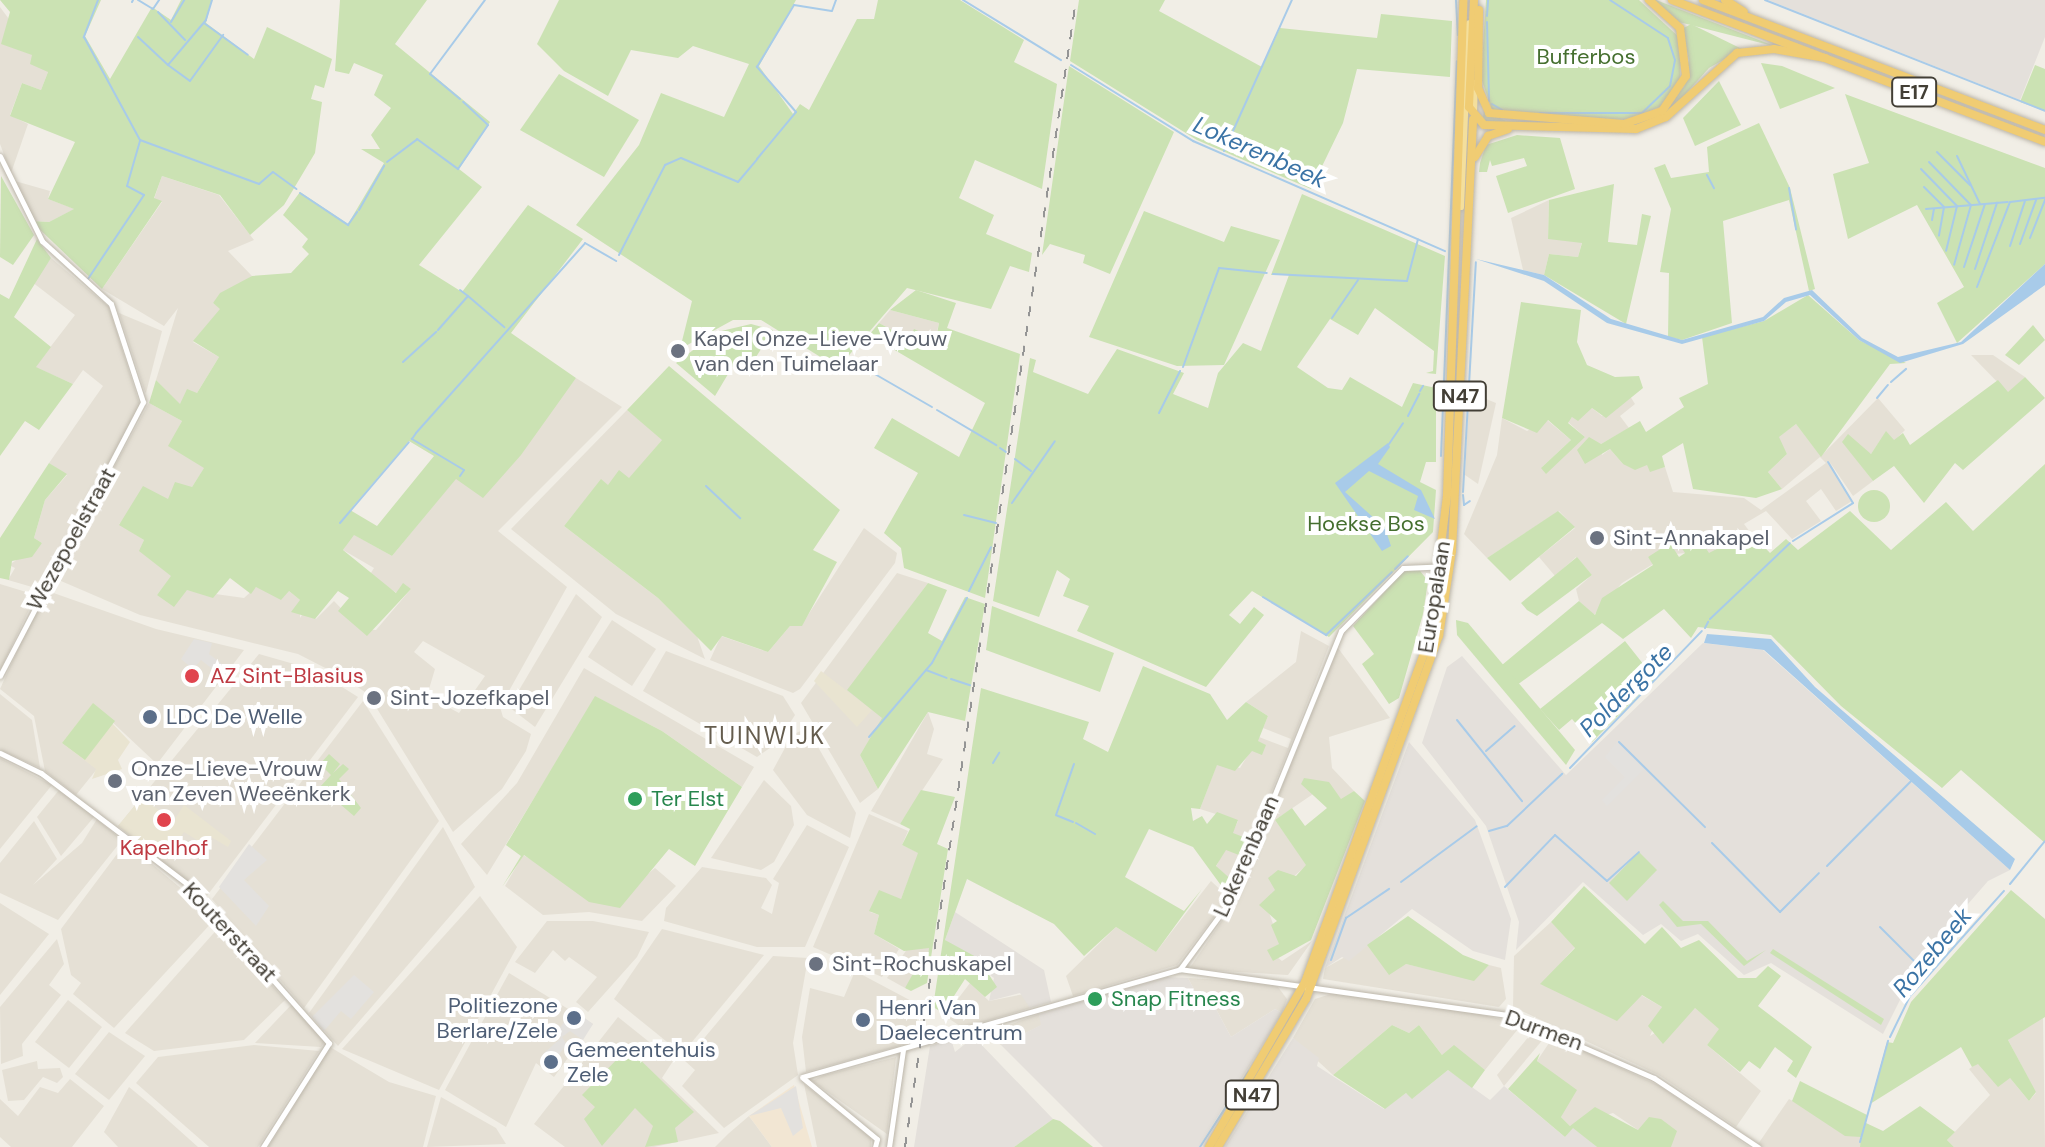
<!DOCTYPE html>
<html>
<head>
<meta charset="utf-8">
<style>
  body { margin:0 }
  #map { position:relative; width:2045px; height:1147px; overflow:hidden; background:#f1eee6; font-family:"DM Sans",sans-serif }
  div>[style] { position:absolute }
  [style*='--x'] { left:calc(var(--x)*1px); top:calc(var(--y)*1px); width:calc(var(--w)*1px); rotate:calc(var(--a)*1deg) }
  .residential>* { inset:0; background:#e5e0d5 }
  .commercial>* { inset:0; background:#f2e6d3 }
  .industrial>* { inset:0; background:#e4e0db }
  .education>* { inset:0; background:#e9e4d1 }
  .green>* { inset:0; background:#cbe2b3 }
  .round { border-radius:50% }
  .parking>* { inset:0; background:#e3e1de }
  .water>* { inset:0; background:#a8cbe9 }
  .stream>* { height:2px; margin:-1px; padding:0 1px; transform-origin:1px; border-radius:1px; background:#a8cbe9 }
  .roads { filter:drop-shadow(0 0 2px #bcb6aa) drop-shadow(0 0 2px #bcb6aa) }
  .minor>* { height:5px; margin:-2.5px; padding:0 2.5px; transform-origin:2.5px; border-radius:2.5px; background:#fff }
  .major>* { height:6px; margin:-3px; padding:0 3px; transform-origin:3px; border-radius:3px; background:#f4df9c }
  .highway>* { height:8px; margin:-4px; padding:0 4px; transform-origin:4px; border-radius:4px; background:#f0cc73 }
  .rail>* { height:2px; margin-top:-1px; transform-origin:0; background:repeating-linear-gradient(90deg,#959595 0 10px,transparent 0 20px) }
  .dots>* { width:22px; height:22px; translate:-50% -50%; box-sizing:border-box; border:4px solid #fff; border-radius:50% }
  span { translate:-50% -50%; white-space:nowrap; text-align:center; line-height:1.15; -webkit-text-stroke:8px #fff; paint-order:stroke }
  .shield-label span { padding:2px 6px; background:#fff; border:2px solid; border-radius:6px; -webkit-text-stroke-width:0 }
  .shield-label { font-size:20px; color:#433f36; font-weight:700 }
  .park-label { font-size:22px; color:#456f2f }
  .worship-label { font-size:22px; color:#5b616d }
  .left { translate:0 -50%; text-align:left }
  .street-label { font-size:22px; color:#433f36 }
  .health-label { font-size:22px; color:#be3a42 }
  .service-label { font-size:22px; color:#4e5e75 }
  .right { translate:-100% -50%; text-align:right }
  .leisure-label { font-size:22px; color:#27864d }
  .water-label { font-size:24px; color:#3a73a5; font-style:italic }
  .neighbourhood-label { font-size:24px; color:#655d4e; letter-spacing:2px }
</style>
</head>
<body>
<div id="map">
  <div class="residential">
    <i style="clip-path:polygon(0 7px,48px 72px,41px 90px,22px 83px,10px 115px,28px 124px,11px 173px,0 144px)"></i>
    <i style="clip-path:polygon(162px 176px,219px 195px,254px 240px,228px 251px,252px 276px,213px 303px,221px 309px,193px 342px,219px 357px,197px 393px,180px 405px,156px 380px,178px 308px,164px 326px,102px 289px,162px 202px,154px 199px)"></i>
    <i style="clip-path:polygon(15px 181px,50px 191px,48px 199px,75px 209px,49px 222px,31px 221px)"></i>
    <i style="clip-path:polygon(1549px 200px,1548px 238px,1582px 242px,1578px 257px,1549px 254px,1544px 275px,1523px 270px,1511px 218px)"></i>
    <i style="clip-path:polygon(51px 258px,109px 307px,140px 406px,39px 589px,8px 580px,15px 568px,9px 565px,42px 543px,34px 538px,45px 500px,67px 475px,49px 463px,103px 386px,83px 370px,73px 384px,35px 367px,75px 315px,32px 282px)"></i>
    <i style="clip-path:polygon(890px 310px,939px 323px,935px 340px,909px 339px,879px 323px)"></i>
    <i style="clip-path:polygon(119px 313px,162px 331px,146px 393px,145px 392px)"></i>
    <i style="clip-path:polygon(1971px 355px,1993px 355px,2025px 377px,2008px 393px)"></i>
    <i style="clip-path:polygon(evenodd,576px 378px,622px 407px,498px 531px,567px 587px,500px 707px,503px 717px,531px 734px,526px 751px,502px 789px,453px 832px,368px 694px,341px 676px,298px 654px,140px 615px,54px 578px,149px 403px,182px 421px,169px 446px,205px 467px,192px 487px,119px 524px,144px 540px,140px 551px,172px 576px,157px 595px,187px 590px,244px 598px,256px 587px,289px 591px,300px 600px,300px 618px,304px 612px,316px 619px,334px 601px,361px 629px,376px 630px,411px 589px,397px 593px,369px 576px,374px 568px,343px 550px,353px 534px,392px 556px,456px 478px,483px 497px,576px 378px,423px 641px,485px 676px,459px 713px,427px 696px,435px 669px,414px 652px,423px 641px)"></i>
    <i style="clip-path:polygon(1469px 392px,1496px 403px,1478px 484px,1465px 475px)"></i>
    <i style="clip-path:polygon(1630px 396px,1635px 404px,1620px 416px,1629px 428px,1601px 444px,1602px 455px,1610px 449px,1623px 464px,1647px 464px,1651px 471px,1665px 467px,1673px 492px,1744px 498px,1761px 510px,1826px 463px,1820px 457px,1782px 489px,1768px 472px,1787px 454px,1778px 437px,1796px 424px,1821px 456px,1878px 398px,1905px 430px,1894px 441px,1886px 432px,1871px 454px,1843px 442px,1873px 481px,1853px 496px,1829px 461px,1852px 501px,1836px 511px,1821px 489px,1806px 501px,1821px 521px,1792px 539px,1766px 511px,1744px 524px,1750px 532px,1729px 547px,1709px 554px,1684px 532px,1685px 553px,1648px 557px,1653px 564px,1622px 583px,1594px 615px,1579px 601px,1576px 589px,1592px 575px,1576px 557px,1555px 576px,1539px 557px,1575px 528px,1559px 511px,1487px 558px,1464px 534px,1497px 455px,1502px 418px,1527px 431px,1547px 420px,1571px 440px,1541px 468px,1585px 437px,1568px 422px,1573px 416px,1592px 408px,1602px 416px)"></i>
    <i style="clip-path:polygon(627px 410px,663px 439px,629px 479px,608px 486px,601px 480px,564px 526px,658px 598px,697px 636px,705px 659px,616px 614px,511px 529px)"></i>
    <i style="clip-path:polygon(864px 528px,897px 553px,895px 563px,800px 689px,793px 693px,710px 660px,721px 636px,768px 652px,790px 626px,801px 626px)"></i>
    <i style="clip-path:polygon(897px 573px,928px 583px,871px 660px,883px 718px,860px 755px,878px 789px,860px 803px,801px 703px)"></i>
    <i style="clip-path:polygon(0 584px,36px 595px,0 671px)"></i>
    <i style="clip-path:polygon(45px 590px,156px 629px,244px 650px,157px 764px,93px 704px,62px 743px,97px 769px,76px 795px,45px 771px,34px 716px,0 689px)"></i>
    <i style="clip-path:polygon(576px 594px,602px 617px,535px 727px,509px 707px)"></i>
    <i style="clip-path:polygon(612px 620px,656px 649px,632px 686px,588px 657px)"></i>
    <i style="clip-path:polygon(1301px 631px,1329px 646px,1293px 739px,1227px 900px,1177px 965px,1073px 996px,1066px 976px,1116px 927px,1156px 952px,1211px 881px,1226px 895px,1232px 883px,1216px 867px,1238px 821px,1200px 809px,1217px 764px,1240px 768px,1259px 737px,1288px 748px,1291px 739px,1263px 728px,1268px 716px,1246px 702px,1296px 662px)"></i>
    <i style="clip-path:polygon(1338px 648px,1390px 718px,1329px 737px,1332px 768px,1354px 791px,1342px 800px,1325px 785px,1305px 786px,1316px 792px,1275px 820px,1307px 865px,1265px 901px,1280px 944px,1268px 950px,1282px 961px,1312px 941px,1288px 975px,1189px 969px,1236px 900px)"></i>
    <i style="clip-path:polygon(666px 651px,783px 696px,795px 715px,777px 743px,757px 757px,643px 691px)"></i>
    <i style="clip-path:polygon(259px 654px,315px 670px,358px 697px,206px 897px,118px 826px)"></i>
    <i style="clip-path:polygon(584px 668px,754px 767px,742px 787px,662px 731px,596px 697px,487px 875px,461px 844px,517px 783px)"></i>
    <i style="clip-path:polygon(0 694px,32px 720px,40px 768px,0 750px)"></i>
    <i style="clip-path:polygon(363px 701px,439px 821px,304px 1008px,212px 899px)"></i>
    <i style="clip-path:polygon(928px 712px,934px 729px,927px 754px,943px 759px,900px 824px,871px 811px)"></i>
    <i style="clip-path:polygon(807px 728px,856px 813px,850px 838px,807px 815px,773px 770px,792px 735px)"></i>
    <i style="clip-path:polygon(0 758px,52px 785px,0 849px)"></i>
    <i style="clip-path:polygon(764px 780px,791px 806px,794px 825px,774px 862px,761px 870px,711px 858px)"></i>
    <i style="clip-path:polygon(59px 790px,94px 817px,61px 856px,37px 817px)"></i>
    <i style="clip-path:polygon(869px 814px,908px 831px,902px 845px,919px 853px,901px 899px,870px 912px,879px 915px,874px 934px,899px 949px,882px 977px,813px 947px)"></i>
    <i style="clip-path:polygon(97px 819px,122px 840px,58px 920px,0 893px,0 863px,34px 821px,57px 859px,33px 885px,82px 843px)"></i>
    <i style="clip-path:polygon(807px 825px,849px 847px,805px 947px,757px 947px,664px 921px,666px 908px,702px 867px,766px 878px,772px 885px,761px 908px,772px 914px,779px 883px,773px 879px)"></i>
    <i style="clip-path:polygon(443px 827px,475px 887px,338px 1046px,309px 1013px)"></i>
    <i style="clip-path:polygon(126px 842px,216px 918px,114px 1028px,73px 994px,81px 983px,71px 975px,61px 929px)"></i>
    <i style="clip-path:polygon(523px 855px,611px 905px,655px 868px,676px 886px,642px 921px,589px 912px,543px 915px,505px 886px)"></i>
    <i style="clip-path:polygon(480px 896px,517px 947px,439px 1090px,342px 1049px)"></i>
    <i style="clip-path:polygon(0 903px,49px 934px,0 995px)"></i>
    <i style="clip-path:polygon(547px 921px,593px 921px,649px 932px,637px 957px,588px 1012px,576px 1002px,597px 977px,569px 957px,565px 961px,553px 950px,535px 973px,515px 962px)"></i>
    <i style="clip-path:polygon(1551px 922px,1575px 947px,1541px 985px,1641px 995px,1662px 1007px,1650px 1036px,1695px 1008px,1720px 1029px,1707px 1045px,1761px 1091px,1736px 1127px,1659px 1075px,1513px 1007px,1514px 956px)"></i>
    <i style="clip-path:polygon(220px 926px,285px 1000px,244px 1040px,154px 1051px,125px 1033px)"></i>
    <i style="clip-path:polygon(662px 929px,764px 955px,682px 1054px,614px 999px)"></i>
    <i style="clip-path:polygon(57px 939px,64px 964px,49px 985px,61px 995px,22px 1044px,23px 1056px,1px 1064px,0 1007px)"></i>
    <i style="clip-path:polygon(910px 945px,929px 948px,928px 960px,905px 988px,887px 978px)"></i>
    <i style="clip-path:polygon(1367px 945px,1387px 971px,1406px 964px,1474px 980px,1489px 965px,1501px 968px,1506px 999px,1499px 1007px,1323px 979px,1325px 968px)"></i>
    <i style="clip-path:polygon(773px 956px,808px 958px,793px 1043px,798px 1075px,724px 1128px,682px 1086px,695px 1070px,685px 1061px)"></i>
    <i style="clip-path:polygon(855px 971px,919px 1005px,914px 1042px,806px 1072px,802px 1037px,810px 988px,844px 997px)"></i>
    <i style="clip-path:polygon(509px 973px,593px 1024px,554px 1077px,536px 1063px,506px 1127px,445px 1090px)"></i>
    <i style="clip-path:polygon(1188px 978px,1275px 983px,1287px 999px,1282px 1013px,1275px 1009px,1231px 1037px,1208px 994px,1198px 997px)"></i>
    <i style="clip-path:polygon(970px 983px,989px 1001px,1024px 994px,1030px 1008px,963px 1028px,945px 1016px)"></i>
    <i style="clip-path:polygon(1337px 992px,1470px 1012px,1522px 1024px,1485px 1070px,1467px 1057px,1442px 1055px,1419px 1025px,1409px 1033px,1392px 1025px,1333px 1075px,1293px 1038px,1315px 999px)"></i>
    <i style="clip-path:polygon(68px 1000px,102px 1027px,69px 1068px,35px 1042px)"></i>
    <i style="clip-path:polygon(292px 1004px,325px 1041px,321px 1047px,255px 1043px)"></i>
    <i style="clip-path:polygon(1039px 1014px,1042px 1025px,1001px 1045px,984px 1034px)"></i>
    <i style="clip-path:polygon(2043px 1015px,2045px 1147px,1954px 1147px,1947px 1140px,1990px 1095px,1969px 1069px,1978px 1063px,2010px 1078px,2029px 1101px,2036px 1093px,2008px 1040px)"></i>
    <i style="clip-path:polygon(618px 1017px,673px 1061px,662px 1078px,719px 1133px,654px 1147px,565px 1147px,534px 1124px)"></i>
    <i style="clip-path:polygon(1535px 1029px,1545px 1037px,1504px 1086px,1497px 1075px)"></i>
    <i style="clip-path:polygon(109px 1032px,145px 1056px,109px 1100px,75px 1074px)"></i>
    <i style="clip-path:polygon(1553px 1037px,1660px 1086px,1749px 1147px,1670px 1147px,1661px 1120px,1638px 1130px,1613px 1113px,1570px 1126px,1561px 1117px,1569px 1086px,1537px 1061px)"></i>
    <i style="clip-path:polygon(254px 1045px,319px 1051px,258px 1147px,209px 1147px,136px 1083px,158px 1057px)"></i>
    <i style="clip-path:polygon(330px 1047px,389px 1082px,436px 1096px,423px 1147px,268px 1147px)"></i>
    <i style="clip-path:polygon(896px 1057px,887px 1134px,812px 1081px,824px 1075px)"></i>
    <i style="clip-path:polygon(37px 1061px,38px 1069px,60px 1068px,63px 1077px,57px 1083px,43px 1077px,24px 1100px,8px 1101px,2px 1070px)"></i>
    <i style="clip-path:polygon(70px 1079px,104px 1106px,72px 1147px,11px 1147px,0 1137px,0 1099px,18px 1116px,40px 1087px,58px 1093px)"></i>
    <i style="clip-path:polygon(804px 1084px,871px 1138px,871px 1147px,817px 1147px)"></i>
    <i style="clip-path:polygon(129px 1087px,151px 1105px,198px 1147px,118px 1147px,104px 1132px)"></i>
    <i style="clip-path:polygon(441px 1097px,496px 1128px,506px 1144px,427px 1147px)"></i>
    <i style="clip-path:polygon(1789px 1099px,1862px 1138px,1860px 1147px,1756px 1147px)"></i>
    <i style="clip-path:polygon(749px 1116px,772px 1147px,715px 1147px,728px 1134px)"></i>
  </div>
  <div class="commercial">
    <i style="clip-path:polygon(794px 1085px,812px 1147px,772px 1147px,749px 1116px)"></i>
  </div>
  <div class="industrial">
    <i style="clip-path:polygon(1768px 0,2045px 0,2045px 37px,2020px 100px)"></i>
    <i style="clip-path:polygon(1703px 643px,1763px 650px,2010px 870px,1988px 881px,1921px 958px,1883px 1034px,1771px 963px,1744px 975px,1698px 934px,1681px 941px,1661px 924px,1643px 935px,1583px 882px,1516px 950px,1519px 922px,1486px 826px,1422px 743px,1447px 667px,1462px 656px,1566px 775px)"></i>
    <i style="clip-path:polygon(1409px 742px,1475px 820px,1511px 919px,1505px 960px,1473px 951px,1412px 909px,1349px 961px,1342px 957px,1325px 968px)"></i>
    <i style="clip-path:polygon(955px 912px,1044px 970px,1051px 1002px,1030px 1008px,1020px 993px,989px 1001px,994px 978px,945px 940px)"></i>
    <i style="clip-path:polygon(1166px 977px,1188px 978px,1198px 997px,1208px 994px,1231px 1037px,1275px 1009px,1282px 1013px,1199px 1147px,1103px 1147px,1001px 1045px,1041px 1025px,1039px 1014px)"></i>
    <i style="clip-path:polygon(974px 1037px,1053px 1119px,1014px 1147px,914px 1147px,930px 1046px,951px 1039px,955px 1052px)"></i>
    <i style="clip-path:polygon(1293px 1038px,1319px 1058px,1317px 1066px,1384px 1109px,1406px 1093px,1413px 1098px,1448px 1070px,1490px 1100px,1504px 1086px,1565px 1137px,1573px 1127px,1597px 1147px,1225px 1147px)"></i>
  </div>
  <div class="education">
    <i style="clip-path:polygon(821px 671px,872px 710px,857px 727px,814px 681px)"></i>
    <i style="clip-path:polygon(93px 703px,130px 742px,118px 760px,122px 769px,92px 779px,96px 769px,62px 743px)"></i>
    <i style="clip-path:polygon(141px 798px,159px 810px,152px 820px,167px 831px,184px 805px,231px 841px,228px 847px,211px 837px,205px 845px,184px 832px,163px 860px,118px 826px)"></i>
  </div>
  <div class="green">
    <i style="clip-path:polygon(0 0,101px 0,85px 36px,110px 79px,152px 7px,171px 20px,181px 0,212px 0,206px 23px,254px 59px,267px 27px,332px 59px,324px 88px,315px 85px,311px 99px,322px 102px,315px 153px,284px 205px,250px 235px,220px 195px,162px 176px,154px 198px,162px 201px,102px 289px,31px 221px,49px 222px,74px 209px,48px 199px,75px 142px,10px 116px,22px 83px,41px 90px,48px 72px,30px 64px,32px 55px,1px 44px,10px 12px)"></i>
    <i style="clip-path:polygon(evenodd,340px 0,427px 0,395px 44px,490px 122px,459px 169px,482px 187px,419px 265px,462px 292px,528px 205px,583px 239px,511px 333px,576px 378px,521px 455px,483px 498px,456px 479px,392px 556px,354px 535px,343px 550px,396px 593px,403px 583px,411px 589px,367px 636px,338px 611px,349px 598px,338px 591px,315px 619px,291px 612px,300px 600px,289px 591px,281px 600px,256px 587px,251px 594px,230px 578px,213px 598px,187px 590px,174px 607px,157px 595px,171px 576px,139px 551px,144px 540px,119px 525px,143px 486px,168px 499px,175px 482px,192px 487px,204px 468px,168px 446px,182px 421px,149px 403px,156px 380px,180px 404px,187px 389px,197px 393px,219px 357px,193px 341px,220px 309px,213px 303px,220px 293px,252px 276px,291px 273px,309px 254px,302px 247px,308px 239px,283px 215px,300px 192px,348px 224px,384px 163px,361px 149px,380px 149px,371px 135px,391px 108px,374px 95px,383px 75px,354px 63px,349px 74px,335px 71px,340px 0,409px 441px,434px 456px,377px 526px,350px 510px,409px 441px)"></i>
    <i style="clip-path:polygon(559px 0,796px 0,759px 66px,793px 114px,800px 104px,809px 110px,857px 19px,874px 19px,878px 0,960px 0,1024px 40px,1014px 62px,1057px 84px,1042px 189px,975px 160px,959px 198px,994px 215px,986px 234px,1032px 253px,1029px 272px,1010px 266px,991px 309px,907px 288px,838px 368px,761px 320px,733px 320px,680px 349px,692px 301px,576px 225px,639px 145px,661px 93px,724px 117px,749px 64px,693px 46px,678px 58px,631px 50px,608px 96px,564px 71px,537px 44px)"></i>
    <i style="clip-path:polygon(1079px 0,1165px 0,1159px 11px,1262px 67px,1280px 28px,1377px 38px,1381px 14px,1452px 21px,1450px 77px,1357px 69px,1343px 123px,1311px 189px,1197px 140px,1070px 61px)"></i>
    <i style="clip-path:polygon(1486px 0,1639px 0,1681px 39px,1680px 83px,1663px 106px,1625px 120px,1492px 110px,1481px 78px)"></i>
    <i style="clip-path:polygon(1654px 0,1656px 0,1777px 47px,1679px 22px)"></i>
    <i style="clip-path:polygon(1691px 24px,1742px 49px,1709px 68px,1672px 109px,1637px 127px,1482px 123px,1484px 111px,1506px 121px,1644px 122px,1684px 87px,1689px 60px,1682px 29px)"></i>
    <i style="clip-path:polygon(1761px 63px,1782px 66px,1835px 88px,1780px 109px)"></i>
    <i style="clip-path:polygon(2035px 65px,2045px 69px,2045px 111px,2020px 102px)"></i>
    <i style="clip-path:polygon(1069px 66px,1174px 132px,1110px 274px,1083px 263px,1085px 255px,1050px 244px,1042px 255px)"></i>
    <i style="clip-path:polygon(559px 74px,639px 120px,604px 177px,520px 130px)"></i>
    <i style="clip-path:polygon(1719px 81px,1741px 125px,1695px 146px,1683px 118px)"></i>
    <i style="clip-path:polygon(1845px 94px,2045px 168px,2045px 264px,1957px 343px,1937px 303px,1964px 287px,1917px 205px,1848px 239px,1833px 174px,1869px 163px)"></i>
    <i style="clip-path:polygon(1759px 123px,1790px 188px,1815px 289px,1809px 291px,1789px 200px,1723px 221px,1732px 323px,1682px 340px,1668px 337px,1669px 273px,1660px 272px,1671px 209px,1654px 168px,1665px 164px,1671px 178px,1709px 172px,1707px 147px)"></i>
    <i style="clip-path:polygon(1517px 135px,1560px 138px,1575px 189px,1508px 213px,1496px 176px,1527px 166px,1524px 158px,1492px 166px,1490px 160px,1487px 172px,1479px 172px,1480px 163px,1486px 145px)"></i>
    <i style="clip-path:polygon(1px 176px,34px 235px,13px 265px,0 257px)"></i>
    <i style="clip-path:polygon(1614px 184px,1608px 242px,1637px 245px,1642px 214px,1651px 216px,1626px 324px,1544px 275px,1549px 254px,1578px 257px,1582px 243px,1548px 239px,1549px 200px)"></i>
    <i style="clip-path:polygon(1302px 194px,1445px 256px,1436px 374px,1426px 373px,1433px 371px,1434px 351px,1375px 308px,1358px 335px,1330px 319px,1297px 367px,1328px 388px,1342px 390px,1350px 377px,1402px 407px,1413px 383px,1436px 388px,1436px 462px,1426px 462px,1420px 482px,1436px 490px,1433px 532px,1329px 637px,1252px 591px,1229px 615px,1240px 624px,1254px 607px,1264px 615px,1206px 687px,1077px 631px,1089px 606px,1063px 596px,1070px 579px,1057px 570px,1039px 617px,993px 601px,1030px 358px,1036px 360px,1033px 372px,1088px 394px,1117px 349px,1184px 373px,1173px 394px,1208px 408px,1218px 373px,1243px 343px,1261px 351px,1289px 275px,1271px 275px)"></i>
    <i style="clip-path:polygon(1144px 211px,1224px 242px,1231px 226px,1280px 240px,1224px 365px,1177px 366px,1089px 337px)"></i>
    <i style="clip-path:polygon(37px 239px,51px 258px,14px 317px,51px 347px,36px 367px,73px 384px,39px 430px,25px 421px,0 456px,0 294px,9px 299px)"></i>
    <i style="clip-path:polygon(916px 290px,956px 303px,947px 328px,1020px 354px,985px 598px,904px 568px,901px 548px,884px 533px,918px 473px,874px 448px,892px 418px,959px 457px,985px 403px,869px 335px,879px 323px,909px 339px,914px 329px,936px 339px,939px 323px,890px 310px)"></i>
    <i style="clip-path:polygon(1808px 295px,1859px 340px,1906px 363px,1890px 364px,1821px 457px,1796px 424px,1779px 437px,1787px 454px,1768px 472px,1782px 489px,1756px 498px,1693px 489px,1683px 443px,1662px 456px,1665px 467px,1650px 472px,1647px 465px,1635px 470px,1623px 464px,1610px 449px,1585px 464px,1577px 450px,1589px 437px,1601px 444px,1640px 421px,1646px 432px,1684px 407px,1679px 398px,1708px 384px,1702px 337px,1764px 321px)"></i>
    <i style="clip-path:polygon(1521px 302px,1581px 310px,1577px 342px,1587px 365px,1615px 377px,1639px 376px,1643px 388px,1606px 418px,1592px 408px,1578px 421px,1572px 417px,1568px 423px,1585px 437px,1546px 474px,1541px 468px,1571px 440px,1548px 420px,1537px 433px,1502px 418px)"></i>
    <i style="clip-path:polygon(751px 324px,773px 330px,751px 365px,737px 359px,715px 396px,676px 363px,717px 332px)"></i>
    <i style="clip-path:polygon(2033px 325px,2045px 340px,2019px 365px,2005px 355px)"></i>
    <i style="clip-path:polygon(669px 366px,840px 510px,813px 550px,837px 562px,802px 626px,790px 626px,768px 652px,722px 636px,711px 651px,658px 598px,564px 526px,601px 479px,608px 485px,619px 470px,629px 478px,662px 440px,627px 410px)"></i>
    <i style="clip-path:polygon(2025px 377px,2045px 398px,1963px 470px,1955px 463px,1924px 503px,1894px 466px,1873px 481px,1842px 442px,1848px 434px,1871px 454px,1886px 431px,1894px 440px,1903px 433px,1910px 445px,1998px 380px,2008px 392px)"></i>
    <i style="clip-path:polygon(49px 463px,67px 474px,45px 500px,34px 538px,42px 543px,32px 557px,12px 561px,9px 580px,0 578px,0 538px)"></i>
    <i style="clip-path:polygon(2045px 464px,2045px 843px,1961px 770px,1942px 788px,1841px 706px,1771px 635px,1698px 627px,1691px 638px,1664px 609px,1623px 639px,1602px 623px,1517px 685px,1502px 665px,1579px 601px,1595px 615px,1602px 598px,1653px 565px,1648px 557px,1670px 543px,1679px 557px,1685px 553px,1675px 538px,1684px 531px,1689px 539px,1697px 535px,1709px 553px,1750px 532px,1770px 553px,1786px 539px,1798px 550px,1850px 511px,1891px 550px,1946px 502px,1973px 531px)"></i>
    <i class="round" style="left:1858px;top:490px;width:32px;height:32px"></i>
    <i style="clip-path:polygon(1558px 511px,1575px 527px,1510px 581px,1487px 558px)"></i>
    <i style="clip-path:polygon(1577px 557px,1592px 575px,1537px 616px,1527px 610px,1521px 603px)"></i>
    <i style="clip-path:polygon(1417px 567px,1428px 581px,1423px 614px,1399px 698px,1389px 704px,1362px 664px,1374px 654px,1353px 626px,1402px 573px)"></i>
    <i style="clip-path:polygon(928px 583px,947px 590px,928px 633px,942px 641px,965px 597px,985px 604px,965px 721px,928px 712px,878px 789px,860px 755px,882px 718px,847px 690px)"></i>
    <i style="clip-path:polygon(992px 606px,1114px 653px,1100px 692px,986px 650px)"></i>
    <i style="clip-path:polygon(1456px 620px,1468px 623px,1575px 750px,1566px 765px,1457px 635px)"></i>
    <i style="clip-path:polygon(1625px 641px,1655px 679px,1592px 742px,1572px 719px,1559px 730px,1540px 709px)"></i>
    <i style="clip-path:polygon(1143px 666px,1210px 694px,1227px 720px,1246px 702px,1268px 716px,1258px 741px,1266px 745px,1262px 755px,1252px 751px,1235px 771px,1217px 765px,1200px 809px,1191px 808px,1193px 821px,1202px 816px,1207px 824px,1217px 812px,1238px 820px,1233px 833px,1251px 840px,1244px 857px,1226px 850px,1216px 866px,1234px 882px,1228px 895px,1193px 847px,1149px 829px,1125px 877px,1184px 911px,1202px 889px,1156px 952px,1116px 927px,1084px 956px,1054px 924px,967px 879px,945px 940px,978px 958px,997px 987px,985px 997px,965px 979px,943px 1013px,933px 1007px,981px 688px,1089px 722px,1083px 739px,1108px 752px)"></i>
    <i style="clip-path:polygon(595px 696px,662px 731px,742px 787px,695px 866px,669px 849px,620px 908px,589px 902px,524px 855px,502px 887px,521px 856px,506px 845px)"></i>
    <i style="clip-path:polygon(93px 703px,115px 721px,85px 760px,62px 743px)"></i>
    <i style="clip-path:polygon(329px 754px,340px 764px,333px 773px,343px 764px,349px 769px,339px 779px,361px 808px,354px 816px,320px 787px,331px 775px,320px 764px)"></i>
    <i style="clip-path:polygon(1304px 778px,1329px 782px,1341px 799px,1354px 791px,1365px 801px,1311px 940px,1273px 961px,1267px 950px,1279px 944px,1271px 925px,1277px 921px,1259px 905px,1275px 890px,1268px 878px,1278px 870px,1296px 876px,1306px 865px,1275px 820px,1292px 808px,1305px 826px,1327px 808px,1301px 784px)"></i>
    <i style="clip-path:polygon(921px 790px,955px 797px,937px 844px,948px 849px,927px 983px,911px 991px,905px 988px,915px 970px,926px 971px,929px 948px,904px 951px,874px 934px,879px 915px,869px 911px,879px 890px,901px 899px,918px 853px,902px 845px,910px 829px,900px 824px)"></i>
    <i style="clip-path:polygon(1639px 852px,1657px 870px,1627px 901px,1609px 883px)"></i>
    <i style="clip-path:polygon(1584px 886px,1645px 944px,1662px 927px,1681px 948px,1699px 940px,1738px 978px,1756px 978px,1768px 966px,1781px 976px,1758px 1006px,1812px 1047px,1796px 1078px,1787px 1071px,1793px 1061px,1775px 1047px,1760px 1069px,1749px 1061px,1740px 1072px,1707px 1045px,1719px 1029px,1695px 1008px,1663px 1044px,1648px 1026px,1662px 1007px,1642px 995px,1617px 1021px,1540px 984px,1575px 948px,1551px 922px)"></i>
    <i style="clip-path:polygon(2011px 890px,2045px 919px,2045px 1017px,2008px 1040px,2036px 1092px,2029px 1101px,2010px 1078px,1998px 1087px,1978px 1064px,1972px 1067px,1961px 1047px,1870px 1104px,1887px 1042px,1893px 1043px,1911px 1002px)"></i>
    <i style="clip-path:polygon(1663px 901px,1683px 921px,1708px 921px,1747px 961px,1766px 950px,1744px 966px,1701px 924px,1677px 927px,1659px 905px)"></i>
    <i style="clip-path:polygon(1408px 916px,1463px 955px,1489px 965px,1474px 981px,1406px 964px,1389px 975px,1367px 945px)"></i>
    <i style="clip-path:polygon(1773px 949px,1884px 1019px,1881px 1025px,1770px 953px)"></i>
    <i style="clip-path:polygon(1392px 1025px,1409px 1033px,1419px 1025px,1442px 1055px,1454px 1045px,1485px 1070px,1472px 1088px,1448px 1070px,1412px 1099px,1406px 1093px,1385px 1109px,1333px 1075px)"></i>
    <i style="clip-path:polygon(628px 1048px,694px 1112px,675px 1128px,678px 1142px,645px 1147px,653px 1126px,635px 1108px,602px 1146px,584px 1119px,595px 1107px,582px 1095px)"></i>
    <i style="clip-path:polygon(1540px 1053px,1537px 1061px,1577px 1090px,1561px 1117px,1570px 1126px,1595px 1107px,1638px 1130px,1649px 1117px,1661px 1119px,1677px 1131px,1671px 1147px,1597px 1147px,1573px 1128px,1565px 1137px,1508px 1089px)"></i>
    <i style="clip-path:polygon(1800px 1081px,1867px 1115px,1866px 1123px,1883px 1131px,1920px 1106px,1955px 1132px,1947px 1140px,1954px 1147px,1860px 1147px,1861px 1137px,1845px 1136px,1792px 1101px)"></i>
    <i style="clip-path:polygon(1053px 1119px,1060px 1121px,1093px 1147px,1014px 1147px)"></i>
  </div>
  <div class="parking">
    <i style="clip-path:polygon(194px 639px,212px 643px,209px 654px,231px 671px,225px 679px,201px 660px,193px 669px,181px 659px)"></i>
    <i style="clip-path:polygon(1617px 742px,1644px 769px,1607px 806px,1602px 800px,1625px 777px,1605px 757px)"></i>
    <i style="clip-path:polygon(249px 844px,267px 860px,244px 880px,269px 906px,256px 926px,219px 887px)"></i>
    <i style="clip-path:polygon(354px 975px,374px 992px,351px 1019px,341px 1011px,324px 1031px,312px 1017px)"></i>
    <i style="clip-path:polygon(582px 1016px,593px 1024px,583px 1040px,570px 1031px,562px 1037px,572px 1054px,564px 1048px,553px 1062px,543px 1054px,561px 1038px,556px 1033px,564px 1022px,572px 1028px)"></i>
    <i style="clip-path:polygon(796px 1086px,803px 1128px,793px 1136px,781px 1108px,749px 1116px)"></i>
  </div>
  <div class="water">
    <i style="clip-path:polygon(1476px 259px,1544px 275px,1611px 319px,1682px 340px,1763px 317px,1784px 298px,1812px 290px,1862px 338px,1898px 357px,1961px 342px,2045px 264px,2045px 285px,1963px 344px,1900px 363px,1859px 340px,1810px 295px,1786px 302px,1764px 321px,1682px 344px,1607px 323px,1544px 281px)"></i>
    <i style="clip-path:polygon(1388px 443px,1390px 447px,1378px 464px,1421px 490px,1435px 519px,1414px 510px,1418px 496px,1369px 471px,1345px 492px,1385px 528px,1391px 546px,1382px 551px,1335px 483px)"></i>
    <i style="clip-path:polygon(1707px 634px,1771px 639px,1815px 687px,2015px 859px,2010px 870px,1764px 650px,1704px 643px)"></i>
  </div>
  <div class="stream">
    <i style="--x:98;--y:0;--w:40;--a:111"></i>
    <i style="--x:84;--y:37;--w:117;--a:61.5"></i>
    <i style="--x:140;--y:140;--w:127;--a:20.3"></i>
    <i style="--x:259;--y:184;--w:18;--a:-41"></i>
    <i style="--x:273;--y:172;--w:29;--a:36"></i>
    <i style="--x:138;--y:0;--w:17;--a:31"></i>
    <i style="--x:153;--y:9;--w:11;--a:-56"></i>
    <i style="--x:212;--y:0;--w:21;--a:107"></i>
    <i style="--x:206;--y:20;--w:59;--a:130.2"></i>
    <i style="--x:168;--y:65;--w:27;--a:36"></i>
    <i style="--x:190;--y:81;--w:57;--a:-54.3"></i>
    <i style="--x:963;--y:0;--w:115;--a:31.5"></i>
    <i style="--x:1456;--y:0;--w:35;--a:87"></i>
    <i style="--x:1765;--y:0;--w:301;--a:21.6"></i>
    <i style="--x:132;--y:2;--w:2;--a:-63"></i>
    <i style="--x:158;--y:12;--w:39;--a:46"></i>
    <i style="--x:1487;--y:16;--w:16;--a:-86"></i>
    <i style="--x:171;--y:22;--w:26;--a:-59"></i>
    <i style="--x:1487;--y:22;--w:79;--a:88.5"></i>
    <i style="--x:204;--y:23;--w:54;--a:36"></i>
    <i style="--x:138;--y:37;--w:41;--a:43"></i>
    <i style="--x:1071;--y:65;--w:144;--a:31.9"></i>
    <i style="--x:1193;--y:141;--w:275;--a:23.6"></i>
    <i style="--x:460;--y:99;--w:39;--a:-140"></i>
    <i style="--x:430;--y:74;--w:92;--a:-53.4"></i>
    <i style="--x:1492;--y:104;--w:12;--a:31"></i>
    <i style="--x:1540;--y:113;--w:102;--a:0"></i>
    <i style="--x:1642;--y:113;--w:39;--a:-44"></i>
    <i style="--x:1670;--y:86;--w:26;--a:-79"></i>
    <i style="--x:1675;--y:60;--w:23;--a:-108"></i>
    <i style="--x:1668;--y:38;--w:69;--a:-146.8"></i>
    <i style="--x:1224;--y:151;--w:166;--a:-65.8"></i>
    <i style="--x:1937;--y:152;--w:47;--a:45"></i>
    <i style="--x:1957;--y:156;--w:53;--a:64.4"></i>
    <i style="--x:387;--y:162;--w:38;--a:-37"></i>
    <i style="--x:417;--y:139;--w:51;--a:36.2"></i>
    <i style="--x:458;--y:169;--w:53;--a:-55.7"></i>
    <i style="--x:488;--y:125;--w:34;--a:-137"></i>
    <i style="--x:1929;--y:162;--w:60;--a:45.7"></i>
    <i style="--x:1971;--y:205;--w:62;--a:105.8"></i>
    <i style="--x:1921;--y:169;--w:52;--a:45.8"></i>
    <i style="--x:1957;--y:206;--w:46;--a:103.7"></i>
    <i style="--x:1707;--y:175;--w:15;--a:62"></i>
    <i style="--x:1924;--y:187;--w:28;--a:45"></i>
    <i style="--x:1944;--y:207;--w:29;--a:100"></i>
    <i style="--x:1789;--y:188;--w:42;--a:80.3"></i>
    <i style="--x:300;--y:193;--w:58;--a:33.7"></i>
    <i style="--x:348;--y:225;--w:16;--a:-55"></i>
    <i style="--x:1926;--y:209;--w:82;--a:-4.9"></i>
    <i style="--x:359;--y:210;--w:51;--a:-60.4"></i>
    <i style="--x:1932;--y:220;--w:11;--a:-80"></i>
    <i style="--x:2030;--y:238;--w:41;--a:-68.5"></i>
    <i style="--x:2020;--y:244;--w:47;--a:-70"></i>
    <i style="--x:2010;--y:246;--w:47;--a:-71.6"></i>
    <i style="--x:619;--y:255;--w:101;--a:-62.9"></i>
    <i style="--x:665;--y:165;--w:17;--a:-24"></i>
    <i style="--x:681;--y:158;--w:62;--a:22.8"></i>
    <i style="--x:738;--y:182;--w:30;--a:-50"></i>
    <i style="--x:757;--y:159;--w:61;--a:-50.3"></i>
    <i style="--x:796;--y:112;--w:60;--a:-130.9"></i>
    <i style="--x:757;--y:67;--w:72;--a:-59.2"></i>
    <i style="--x:794;--y:5;--w:38;--a:9"></i>
    <i style="--x:832;--y:11;--w:12;--a:-70"></i>
    <i style="--x:1964;--y:267;--w:66;--a:-71.6"></i>
    <i style="--x:1975;--y:269;--w:70;--a:-71.6"></i>
    <i style="--x:1273;--y:274;--w:134;--a:3"></i>
    <i style="--x:1407;--y:281;--w:43;--a:-75.3"></i>
    <i style="--x:88;--y:279;--w:101;--a:-56.3"></i>
    <i style="--x:144;--y:195;--w:19;--a:-152"></i>
    <i style="--x:127;--y:186;--w:47;--a:-73.9"></i>
    <i style="--x:1977;--y:287;--w:91;--a:-68.8"></i>
    <i style="--x:2010;--y:202;--w:35;--a:-7"></i>
    <i style="--x:460;--y:290;--w:10;--a:37"></i>
    <i style="--x:1332;--y:318;--w:46;--a:-55.6"></i>
    <i style="--x:438;--y:330;--w:45;--a:-48.6"></i>
    <i style="--x:468;--y:296;--w:48;--a:40.7"></i>
    <i style="--x:403;--y:362;--w:45;--a:-42.3"></i>
    <i style="--x:854;--y:362;--w:90;--a:30"></i>
    <i style="--x:1183;--y:367;--w:105;--a:-70"></i>
    <i style="--x:1219;--y:268;--w:48;--a:5.9"></i>
    <i style="--x:1891;--y:382;--w:20;--a:-41"></i>
    <i style="--x:1420;--y:391;--w:6;--a:-59"></i>
    <i style="--x:1877;--y:398;--w:17;--a:-50"></i>
    <i style="--x:937;--y:410;--w:69;--a:30.7"></i>
    <i style="--x:1159;--y:413;--w:47;--a:-63.4"></i>
    <i style="--x:1408;--y:416;--w:25;--a:-63"></i>
    <i style="--x:1389;--y:444;--w:25;--a:-56"></i>
    <i style="--x:1000;--y:448;--w:7;--a:34"></i>
    <i style="--x:1441;--y:456;--w:395;--a:-87.7"></i>
    <i style="--x:1015;--y:459;--w:20;--a:37"></i>
    <i style="--x:460;--y:476;--w:7;--a:-56"></i>
    <i style="--x:464;--y:470;--w:61;--a:-149.2"></i>
    <i style="--x:412;--y:439;--w:7;--a:-56"></i>
    <i style="--x:416;--y:433;--w:254;--a:-48.3"></i>
    <i style="--x:585;--y:243;--w:36;--a:30"></i>
    <i style="--x:706;--y:486;--w:47;--a:43.3"></i>
    <i style="--x:1463;--y:492;--w:230;--a:-86.8"></i>
    <i style="--x:1463;--y:495;--w:10;--a:84"></i>
    <i style="--x:1464;--y:505;--w:7;--a:-34"></i>
    <i style="--x:1012;--y:503;--w:75;--a:-55.3"></i>
    <i style="--x:964;--y:515;--w:33;--a:14"></i>
    <i style="--x:340;--y:523;--w:106;--a:-49.6"></i>
    <i style="--x:1793;--y:541;--w:71;--a:-32.3"></i>
    <i style="--x:1853;--y:503;--w:48;--a:-121.4"></i>
    <i style="--x:1395;--y:569;--w:18;--a:-45"></i>
    <i style="--x:969;--y:591;--w:49;--a:-63.4"></i>
    <i style="--x:1263;--y:597;--w:74;--a:31.1"></i>
    <i style="--x:1326;--y:635;--w:91;--a:-43.7"></i>
    <i style="--x:1710;--y:619;--w:110;--a:-43.5"></i>
    <i style="--x:1705;--y:628;--w:7;--a:-63"></i>
    <i style="--x:926;--y:670;--w:22;--a:21"></i>
    <i style="--x:951;--y:679;--w:20;--a:18"></i>
    <i style="--x:1457;--y:720;--w:104;--a:51.3"></i>
    <i style="--x:869;--y:737;--w:97;--a:-49.6"></i>
    <i style="--x:932;--y:663;--w:74;--a:-61.7"></i>
    <i style="--x:1619;--y:742;--w:121;--a:44.7"></i>
    <i style="--x:1486;--y:751;--w:38;--a:-41"></i>
    <i style="--x:993;--y:763;--w:12;--a:-59"></i>
    <i style="--x:1570;--y:768;--w:190;--a:-46.1"></i>
    <i style="--x:1073;--y:822;--w:18;--a:-158"></i>
    <i style="--x:1056;--y:815;--w:54;--a:-70.6"></i>
    <i style="--x:1076;--y:823;--w:22;--a:30"></i>
    <i style="--x:1489;--y:831;--w:19;--a:-16"></i>
    <i style="--x:1507;--y:826;--w:76;--a:-43.4"></i>
    <i style="--x:1712;--y:843;--w:97;--a:45.4"></i>
    <i style="--x:1780;--y:912;--w:55;--a:-45"></i>
    <i style="--x:1827;--y:866;--w:120;--a:-45.3"></i>
    <i style="--x:1401;--y:882;--w:94;--a:-36.4"></i>
    <i style="--x:2010;--y:884;--w:55;--a:-50.9"></i>
    <i style="--x:1505;--y:887;--w:72;--a:-46.1"></i>
    <i style="--x:1555;--y:835;--w:69;--a:41.5"></i>
    <i style="--x:1607;--y:881;--w:43;--a:-42.2"></i>
    <i style="--x:1880;--y:927;--w:55;--a:45"></i>
    <i style="--x:1331;--y:960;--w:45;--a:-70.3"></i>
    <i style="--x:1346;--y:918;--w:52;--a:-34"></i>
    <i style="--x:1890;--y:1037;--w:46;--a:-64"></i>
    <i style="--x:1910;--y:996;--w:141;--a:-48.2"></i>
    <i style="--x:1860;--y:1142;--w:105;--a:-74.5"></i>
    <i style="--x:1200;--y:1147;--w:90;--a:-57.2"></i>
  </div>
  <div class="roads">
    <div class="minor">
      <i style="--x:0;--y:156;--w:95;--a:63.7"></i>
      <i style="--x:42;--y:241;--w:93;--a:42.4"></i>
      <i style="--x:111;--y:304;--w:103;--a:71.9"></i>
      <i style="--x:143;--y:402;--w:309;--a:117.6"></i>
      <i style="--x:0;--y:753;--w:46;--a:26"></i>
      <i style="--x:41;--y:773;--w:187;--a:37.2"></i>
      <i style="--x:190;--y:886;--w:210;--a:48.5"></i>
      <i style="--x:329;--y:1043;--w:123;--a:122.4"></i>
      <i style="--x:1180;--y:969;--w:332;--a:8"></i>
      <i style="--x:1509;--y:1015;--w:158;--a:23.5"></i>
      <i style="--x:1654;--y:1078;--w:125;--a:33.6"></i>
      <i style="--x:802;--y:1077;--w:393;--a:-15.9"></i>
      <i style="--x:1180;--y:969;--w:89;--a:-53.6"></i>
      <i style="--x:1233;--y:897;--w:287;--a:-67.9"></i>
      <i style="--x:1341;--y:631;--w:88;--a:-45.5"></i>
      <i style="--x:1403;--y:568;--w:47;--a:-2.4"></i>
      <i style="--x:803;--y:1078;--w:96;--a:39.5"></i>
      <i style="--x:875;--y:1147;--w:8;--a:-76"></i>
      <i style="--x:889;--y:1147;--w:98;--a:-81.8"></i>
    </div>
    <div class="major">
      <i style="--x:1474;--y:112;--w:29;--a:-88"></i>
      <i style="--x:1461;--y:207;--w:184;--a:-87.5"></i>
    </div>
    <div class="highway">
      <i style="--x:1474;--y:0;--w:107;--a:92.7"></i>
      <i style="--x:1469;--y:107;--w:23;--a:50"></i>
      <i style="--x:1484;--y:125;--w:152;--a:1.5"></i>
      <i style="--x:1636;--y:129;--w:32;--a:-22"></i>
      <i style="--x:1666;--y:117;--w:96;--a:-42"></i>
      <i style="--x:1737;--y:53;--w:37;--a:-6"></i>
      <i style="--x:1774;--y:49;--w:52;--a:10"></i>
      <i style="--x:1672;--y:0;--w:399;--a:20.8"></i>
      <i style="--x:1703;--y:0;--w:366;--a:20.8"></i>
      <i style="--x:1725;--y:0;--w:22;--a:32"></i>
      <i style="--x:1479;--y:10;--w:78;--a:90.7"></i>
      <i style="--x:1478;--y:88;--w:27;--a:66"></i>
      <i style="--x:1489;--y:113;--w:135;--a:4.7"></i>
      <i style="--x:1624;--y:124;--w:40;--a:-18.9"></i>
      <i style="--x:1662;--y:111;--w:42;--a:-55.6"></i>
      <i style="--x:1686;--y:76;--w:48;--a:-97.1"></i>
      <i style="--x:1680;--y:28;--w:42;--a:-137.9"></i>
      <i style="--x:1475;--y:157;--w:25;--a:-58"></i>
      <i style="--x:1488;--y:136;--w:21;--a:-19"></i>
      <i style="--x:1209;--y:1147;--w:191;--a:-59.8"></i>
      <i style="--x:1305;--y:982;--w:368;--a:-70.1"></i>
      <i style="--x:1430;--y:636;--w:142;--a:-83.1"></i>
      <i style="--x:1447;--y:495;--w:495;--a:-88.1"></i>
      <i style="--x:1218;--y:1147;--w:172;--a:-59.3"></i>
      <i style="--x:1306;--y:999;--w:387;--a:-69.9"></i>
      <i style="--x:1439;--y:636;--w:86;--a:-81.3"></i>
      <i style="--x:1452;--y:551;--w:432;--a:-87.2"></i>
    </div>
  </div>
  <div class="rail">
    <i style="--x:905;--y:1147;--w:1160;--a:-81.52"></i>
  </div>
  <div class="dots">
    <i style="left:678px;top:351px;background:#6b7280"></i>
    <i style="left:1597px;top:538px;background:#6b7280"></i>
    <i style="left:192px;top:676px;background:#e0444e"></i>
    <i style="left:374px;top:698px;background:#6b7280"></i>
    <i style="left:150px;top:717px;background:#5c6f8a"></i>
    <i style="left:115px;top:781px;background:#6b7280"></i>
    <i style="left:635px;top:799px;background:#2e9e5b"></i>
    <i style="left:164px;top:820px;background:#e0444e"></i>
    <i style="left:816px;top:964px;background:#6b7280"></i>
    <i style="left:1095px;top:999px;background:#2e9e5b"></i>
    <i style="left:574px;top:1018px;background:#5c6f8a"></i>
    <i style="left:863px;top:1020px;background:#5c6f8a"></i>
    <i style="left:551px;top:1062px;background:#5c6f8a"></i>
  </div>
  <div class="shield-label">
    <span style="left:1914px;top:92px">E17</span>
    <span style="left:1460px;top:396px">N47</span>
    <span style="left:1252px;top:1095px">N47</span>
  </div>
  <div class="park-label">
    <span style="left:1586px;top:57px">Bufferbos</span>
    <span style="left:1366px;top:524px">Hoekse Bos</span>
  </div>
  <div class="worship-label">
    <span class="left" style="left:694px;top:351px">Kapel Onze-Lieve-Vrouw<br>van den Tuimelaar</span>
    <span class="left" style="left:1613px;top:538px">Sint-Annakapel</span>
    <span class="left" style="left:390px;top:698px">Sint-Jozefkapel</span>
    <span class="left" style="left:131px;top:781px">Onze-Lieve-Vrouw<br>van Zeven Weeënkerk</span>
    <span class="left" style="left:832px;top:964px">Sint-Rochuskapel</span>
  </div>
  <div class="street-label">
    <span style="left:71px;top:539px;rotate:-61deg">Wezepoelstraat</span>
    <span style="left:1434px;top:597px;rotate:-81deg">Europalaan</span>
    <span style="left:1246px;top:856px;rotate:-66deg">Lokerenbaan</span>
    <span style="left:230px;top:932px;rotate:47deg">Kouterstraat</span>
    <span style="left:1544px;top:1030px;rotate:20deg">Durmen</span>
  </div>
  <div class="health-label">
    <span class="left" style="left:210px;top:676px">AZ Sint-Blasius</span>
    <span style="left:164px;top:848px">Kapelhof</span>
  </div>
  <div class="service-label">
    <span class="left" style="left:166px;top:717px">LDC De Welle</span>
    <span class="right" style="left:558px;top:1018px">Politiezone<br>Berlare/Zele</span>
    <span class="left" style="left:879px;top:1020px">Henri Van<br>Daelecentrum</span>
    <span class="left" style="left:567px;top:1062px">Gemeentehuis<br>Zele</span>
  </div>
  <div class="leisure-label">
    <span class="left" style="left:651px;top:799px">Ter Elst</span>
    <span class="left" style="left:1111px;top:999px">Snap Fitness</span>
  </div>
  <div class="water-label">
    <span style="left:1260px;top:152px;rotate:24deg">Lokerenbeek</span>
    <span style="left:1626px;top:690px;rotate:-45deg">Poldergote</span>
    <span style="left:1932px;top:952px;rotate:-50deg">Rozebeek</span>
  </div>
  <div class="neighbourhood-label">
    <span style="left:765px;top:736px">TUINWIJK</span>
  </div>
</div>
</body>
</html>
